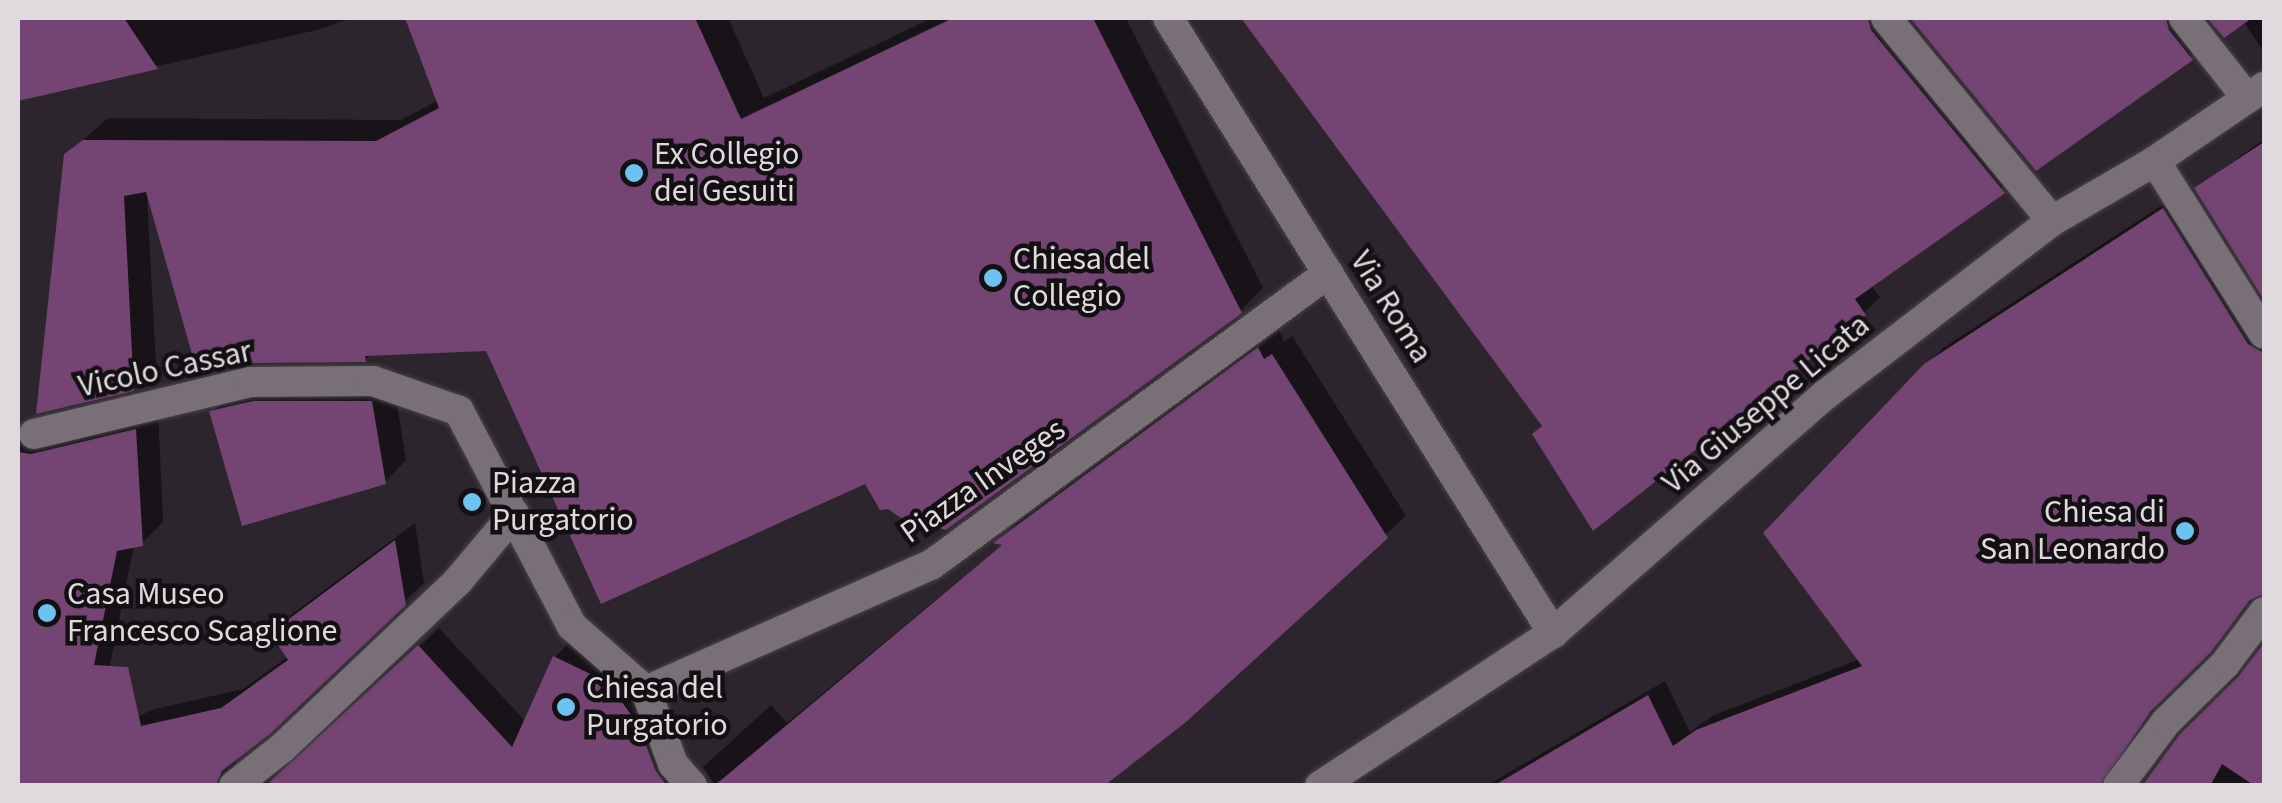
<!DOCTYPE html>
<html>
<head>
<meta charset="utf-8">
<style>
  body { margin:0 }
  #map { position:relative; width:2282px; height:803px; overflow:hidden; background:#2d252d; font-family:"Source Sans 3",sans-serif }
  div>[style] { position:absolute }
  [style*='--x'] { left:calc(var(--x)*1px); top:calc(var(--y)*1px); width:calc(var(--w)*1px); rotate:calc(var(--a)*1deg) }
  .shadow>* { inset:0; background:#0007 }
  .building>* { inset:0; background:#744573 }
  .roads { filter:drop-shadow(0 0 2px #4a434a) drop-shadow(0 0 2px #4a434a) }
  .minor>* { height:30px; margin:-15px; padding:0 15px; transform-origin:15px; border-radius:15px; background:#786f77 }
  .dots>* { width:28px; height:28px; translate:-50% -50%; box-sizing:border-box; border:5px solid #131013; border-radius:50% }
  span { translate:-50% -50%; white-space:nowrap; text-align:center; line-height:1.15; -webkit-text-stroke:9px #131013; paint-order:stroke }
  .poi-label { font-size:32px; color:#e0dadf }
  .left { translate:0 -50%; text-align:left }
  .right { translate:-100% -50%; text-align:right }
  .street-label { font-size:32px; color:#e0dadf }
  .frame { position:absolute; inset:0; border:20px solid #e0dadf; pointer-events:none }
</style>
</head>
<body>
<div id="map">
  <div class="shadow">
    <i style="clip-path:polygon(18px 18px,352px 18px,317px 30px,18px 98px)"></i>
    <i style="clip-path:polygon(408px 18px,728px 18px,764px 98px,932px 18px,1126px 18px,1263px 288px,1240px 311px,866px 481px,488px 349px,372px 353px,365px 360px,147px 196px,156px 365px,133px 388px,66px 155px,108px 118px,401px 120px,439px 100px)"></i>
    <i style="clip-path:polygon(1244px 18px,1890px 18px,2019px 175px,1871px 285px,1880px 297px,1864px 313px,1544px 425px)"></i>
    <i style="clip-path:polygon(1913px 18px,2190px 18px,2207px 42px,2036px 168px)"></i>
    <i style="clip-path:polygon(2211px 18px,2264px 18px,2264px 52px,2243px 21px,2224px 35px)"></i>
    <i style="clip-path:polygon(2264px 139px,2264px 295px,2197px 188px)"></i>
    <i style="clip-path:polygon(2179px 194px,2264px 329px,2264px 593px,2257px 592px,2226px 632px,2166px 692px,2118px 756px,2114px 767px,2124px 786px,1486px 786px,1665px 681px,1690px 732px,1714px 715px,1860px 659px,1926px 366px,1943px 348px)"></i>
    <i style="clip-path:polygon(1279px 330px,1284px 342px,1292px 336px,1406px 516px,1100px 786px,18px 786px,18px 781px,151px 710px,243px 689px,289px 656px,273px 633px,292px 614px,415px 523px,424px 583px,238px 756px,234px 767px,246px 784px,268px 782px,317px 743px,439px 628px,526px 722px,555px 657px,575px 637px,626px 662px,698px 780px,715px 785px,703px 767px,771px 705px,787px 723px,1004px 543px,998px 542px,1016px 524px)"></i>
    <i style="clip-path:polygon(393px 380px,406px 460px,385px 482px,212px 412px,233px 391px)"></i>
    <i style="clip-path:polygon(158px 408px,163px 522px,141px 544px,134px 545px,105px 690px,83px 712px,18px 704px,18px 429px,55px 433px)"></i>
    <i style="clip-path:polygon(2264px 645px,2264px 786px,2144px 786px,2242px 676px)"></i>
  </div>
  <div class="building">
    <i style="clip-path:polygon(18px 18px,124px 18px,158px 69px,18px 101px)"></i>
    <i style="clip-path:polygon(405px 18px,695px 18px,741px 119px,953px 18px,1093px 18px,1242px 313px,946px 530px,901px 518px,888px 509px,880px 510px,865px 484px,601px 604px,486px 351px,365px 356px,366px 362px,250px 363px,198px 375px,146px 192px,124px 196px,134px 391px,36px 414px,64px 154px,83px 140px,376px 141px,439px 108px)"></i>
    <i style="clip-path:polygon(1241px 18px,1868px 18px,1871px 30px,2005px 193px,1855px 299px,1866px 315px,1593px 531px,1532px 434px,1542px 426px)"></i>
    <i style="clip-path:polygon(1910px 18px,2166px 18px,2169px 30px,2193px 60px,2036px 171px)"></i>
    <i style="clip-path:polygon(2207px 18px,2252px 18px,2224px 38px)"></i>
    <i style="clip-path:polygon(2264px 142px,2264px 300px,2194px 188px)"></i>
    <i style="clip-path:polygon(2163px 208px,2248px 344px,2264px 353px,2264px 594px,2250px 600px,2211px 652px,2151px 711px,2100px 786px,1493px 786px,1648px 695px,1673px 746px,1696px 730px,1862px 666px,1763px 533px,1924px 364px)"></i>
    <i style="clip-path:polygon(1258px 347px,1264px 359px,1272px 354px,1388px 538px,1186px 722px,1104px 786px,714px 786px,1002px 545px,993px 543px)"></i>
    <i style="clip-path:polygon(253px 401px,372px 401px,386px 484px,242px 526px,209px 411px)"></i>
    <i style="clip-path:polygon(136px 429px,143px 546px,117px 551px,94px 665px,128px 667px,141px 726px,221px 708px,288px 660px,270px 633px,395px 540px,406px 605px,270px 734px,222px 771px,216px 786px,18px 786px,18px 452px,31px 454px)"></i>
    <i style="clip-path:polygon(2264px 643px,2264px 786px,2255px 786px,2222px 764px,2210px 786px,2142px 786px,2180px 734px,2238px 677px)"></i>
    <i style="clip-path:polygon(418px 645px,512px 747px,553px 656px,607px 682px,638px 724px,656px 771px,667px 786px,265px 786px)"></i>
  </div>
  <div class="roads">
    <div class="minor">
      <i style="--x:1168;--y:18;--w:726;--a:57.95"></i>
      <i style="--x:1886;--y:18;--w:262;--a:50.7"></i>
      <i style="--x:2184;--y:18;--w:102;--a:51.8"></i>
      <i style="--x:2155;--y:161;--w:204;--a:57.8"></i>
      <i style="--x:34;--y:434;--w:223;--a:-13.5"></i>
      <i style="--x:251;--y:382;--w:122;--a:-0.5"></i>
      <i style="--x:373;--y:381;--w:91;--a:19.2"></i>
      <i style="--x:459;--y:411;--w:243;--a:62.3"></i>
      <i style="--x:572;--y:626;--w:98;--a:41.3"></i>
      <i style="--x:646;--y:691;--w:78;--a:69.7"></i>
      <i style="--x:673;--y:764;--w:29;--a:49"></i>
      <i style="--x:646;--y:691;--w:312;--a:-23.9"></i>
      <i style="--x:931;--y:565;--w:493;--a:-36.3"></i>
      <i style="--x:234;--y:786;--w:61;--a:-38.4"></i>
      <i style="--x:282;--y:748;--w:241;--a:-43.5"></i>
      <i style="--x:457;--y:582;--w:89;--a:-50"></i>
      <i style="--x:1320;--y:786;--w:279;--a:-33.3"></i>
      <i style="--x:1553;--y:633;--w:361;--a:-41.2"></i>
      <i style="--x:1825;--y:395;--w:286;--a:-37.5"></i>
      <i style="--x:2052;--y:221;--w:119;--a:-30.2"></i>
      <i style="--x:2155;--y:161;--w:132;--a:-34.2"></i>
      <i style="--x:2118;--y:786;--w:80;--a:-53.1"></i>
      <i style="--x:2166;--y:722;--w:83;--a:-44.5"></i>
      <i style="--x:2225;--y:664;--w:65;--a:-53.1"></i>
    </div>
  </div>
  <div class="dots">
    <i style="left:634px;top:173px;background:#6cc3f2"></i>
    <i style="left:993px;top:278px;background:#6cc3f2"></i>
    <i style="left:472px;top:502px;background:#6cc3f2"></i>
    <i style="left:2185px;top:531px;background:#6cc3f2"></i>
    <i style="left:47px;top:613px;background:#6cc3f2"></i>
    <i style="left:566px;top:707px;background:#6cc3f2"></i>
  </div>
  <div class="poi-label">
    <span class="left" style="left:654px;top:173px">Ex Collegio<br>dei Gesuiti</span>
    <span class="left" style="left:1013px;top:278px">Chiesa del<br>Collegio</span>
    <span class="left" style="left:492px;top:502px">Piazza<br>Purgatorio</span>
    <span class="right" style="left:2165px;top:531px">Chiesa di<br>San Leonardo</span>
    <span class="left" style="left:67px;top:613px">Casa Museo<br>Francesco Scaglione</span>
    <span class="left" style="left:586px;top:707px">Chiesa del<br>Purgatorio</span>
  </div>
  <div class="street-label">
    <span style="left:1391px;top:307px;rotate:58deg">Via Roma</span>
    <span style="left:165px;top:369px;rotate:-12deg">Vicolo Cassar</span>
    <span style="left:1766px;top:404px;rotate:-40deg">Via Giuseppe Licata</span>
    <span style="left:983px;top:481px;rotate:-35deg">Piazza Inveges</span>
  </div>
  <div class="frame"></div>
</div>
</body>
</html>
